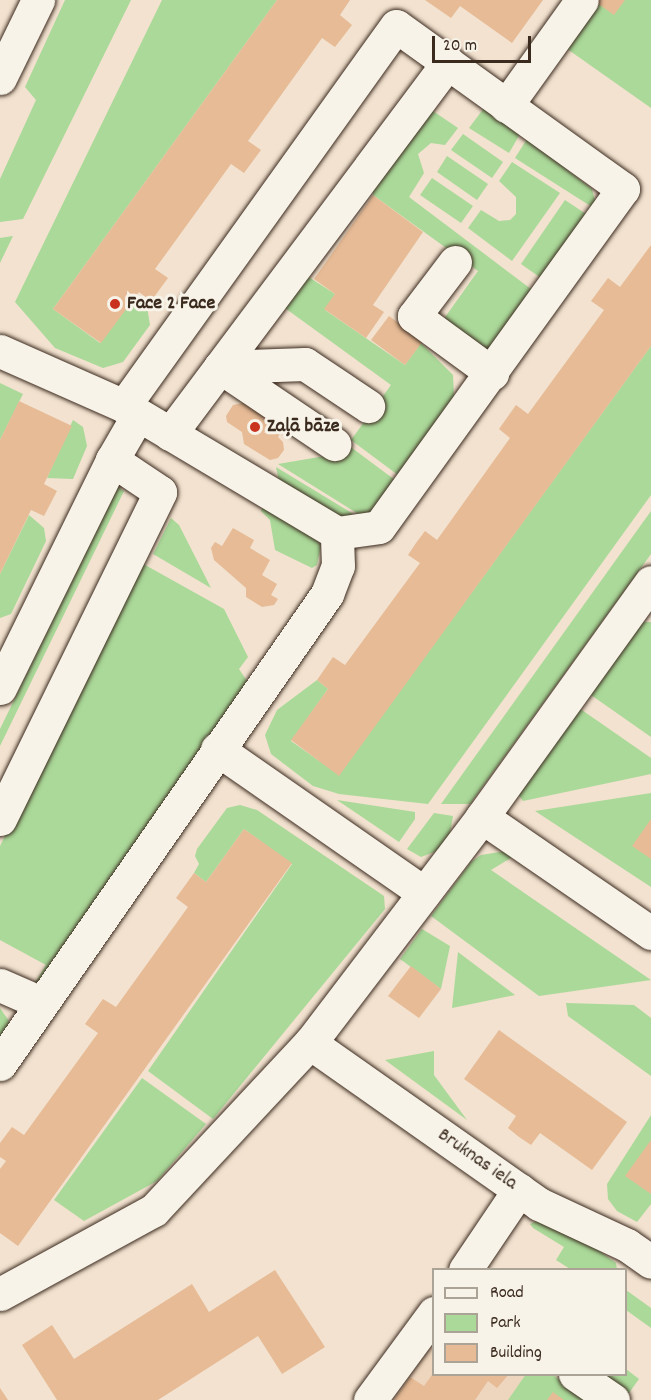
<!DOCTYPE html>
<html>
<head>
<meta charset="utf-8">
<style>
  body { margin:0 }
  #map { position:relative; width:651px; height:1400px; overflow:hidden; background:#f2e2cf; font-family:Dekko,sans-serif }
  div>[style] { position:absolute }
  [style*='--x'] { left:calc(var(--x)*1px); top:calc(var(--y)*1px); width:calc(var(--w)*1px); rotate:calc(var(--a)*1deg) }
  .built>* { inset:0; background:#eed6be }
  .green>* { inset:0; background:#aad999 }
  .building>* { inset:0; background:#e6bb96 }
  .roads { filter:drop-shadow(0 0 2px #3b2a1e) drop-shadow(0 0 2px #3b2a1e) }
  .minor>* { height:33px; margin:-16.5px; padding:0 16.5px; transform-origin:16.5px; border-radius:16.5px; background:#f7f3e8 }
  .dots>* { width:16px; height:16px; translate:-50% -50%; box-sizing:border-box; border:3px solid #f7f3e8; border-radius:50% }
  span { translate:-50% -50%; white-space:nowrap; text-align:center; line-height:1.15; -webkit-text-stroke:6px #f7f3e8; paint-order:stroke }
  .poi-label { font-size:20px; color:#3b2a1e; font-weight:700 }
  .left { translate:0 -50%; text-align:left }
  .street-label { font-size:20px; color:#3b2a1e }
  .legend { position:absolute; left:432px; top:1268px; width:195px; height:108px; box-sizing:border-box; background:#f7f3e8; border:2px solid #aca397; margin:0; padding:8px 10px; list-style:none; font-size:18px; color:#3b2a1e }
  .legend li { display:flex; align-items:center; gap:12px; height:30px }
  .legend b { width:30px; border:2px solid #aca397 }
  .scale { position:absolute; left:432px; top:36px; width:99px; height:27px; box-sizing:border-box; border:3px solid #3b2a1e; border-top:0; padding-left:8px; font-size:18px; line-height:21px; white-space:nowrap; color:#3b2a1e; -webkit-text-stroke:4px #f7f3e8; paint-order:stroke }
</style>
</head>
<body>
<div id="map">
  <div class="built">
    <i style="clip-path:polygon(433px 1323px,434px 1374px,551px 1375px,588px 1400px,380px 1400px)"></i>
  </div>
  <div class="green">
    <i style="clip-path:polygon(65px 0,131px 0,23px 219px,0 222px,0 179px,36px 100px,25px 87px)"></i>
    <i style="clip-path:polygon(162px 0,277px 0,53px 309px,100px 343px,134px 297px,147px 307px,150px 325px,123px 362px,103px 368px,55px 348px,15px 302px)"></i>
    <i style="clip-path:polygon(600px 0,651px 0,651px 108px,563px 46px)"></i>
    <i style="clip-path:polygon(484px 108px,520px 134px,509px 153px,469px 128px)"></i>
    <i style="clip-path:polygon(430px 109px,458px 128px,445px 145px,431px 143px,418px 154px,424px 173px,409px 197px,531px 289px,491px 347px,482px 352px,443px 320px,478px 271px,373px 195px,373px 187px)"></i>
    <i style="clip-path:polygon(463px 134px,503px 162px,492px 178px,451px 150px)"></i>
    <i style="clip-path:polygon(527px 139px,592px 189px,595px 201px,592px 207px,515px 158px)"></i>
    <i style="clip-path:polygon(447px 156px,488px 184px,477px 200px,437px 172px)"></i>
    <i style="clip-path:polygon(512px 162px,560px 193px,512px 261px,468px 228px,481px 210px,499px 221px,510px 220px,516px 214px,516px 197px,499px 181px)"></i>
    <i style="clip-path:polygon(432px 178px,473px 206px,461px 223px,420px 195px)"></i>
    <i style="clip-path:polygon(565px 200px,586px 214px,541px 278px,521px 264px)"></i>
    <i style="clip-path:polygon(13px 236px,0 263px,0 238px)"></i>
    <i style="clip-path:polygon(301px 272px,335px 294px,325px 310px,405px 365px,421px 343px,453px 375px,454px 396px,398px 475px,351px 440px,391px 385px,278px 303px)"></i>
    <i style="clip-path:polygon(651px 346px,651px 495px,428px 804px,339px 794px,313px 786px,271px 754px,265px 735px,277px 710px,317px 680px,328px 689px,291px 741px,339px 775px)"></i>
    <i style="clip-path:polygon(0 383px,23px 394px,0 440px)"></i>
    <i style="clip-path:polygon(73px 420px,83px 427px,87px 446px,73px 479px,47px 478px)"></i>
    <i style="clip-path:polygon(348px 445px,395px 480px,369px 514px,360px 515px,278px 464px,325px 456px)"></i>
    <i style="clip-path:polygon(276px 467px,355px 515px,337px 518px,280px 486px)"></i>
    <i style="clip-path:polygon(118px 487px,124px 491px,0 746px,0 729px)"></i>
    <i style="clip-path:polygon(263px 505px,314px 535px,321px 546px,317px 565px,312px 568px,275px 550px,270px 520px,261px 511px)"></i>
    <i style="clip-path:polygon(651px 511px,651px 554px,470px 804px,441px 804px)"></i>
    <i style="clip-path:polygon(29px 515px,44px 528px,46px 541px,11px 614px,0 618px,0 574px)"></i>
    <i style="clip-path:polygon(171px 518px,179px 525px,211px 588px,153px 554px)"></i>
    <i style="clip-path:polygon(138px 561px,224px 609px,248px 657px,239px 669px,247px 681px,113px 892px,31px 989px,46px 965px,0 940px,0 846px)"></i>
    <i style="clip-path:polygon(644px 622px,651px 622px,651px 737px,591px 695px,635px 626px)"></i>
    <i style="clip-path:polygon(579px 708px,651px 758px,651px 774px,523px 801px,517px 793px)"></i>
    <i style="clip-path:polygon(651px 793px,651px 887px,535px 811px)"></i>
    <i style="clip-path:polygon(337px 800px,415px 812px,415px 819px,399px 842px)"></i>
    <i style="clip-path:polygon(240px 805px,257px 810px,384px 896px,385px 909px,213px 1119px,148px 1071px,292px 864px,244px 829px,206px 882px,194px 873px,199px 864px,195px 856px,197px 849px,227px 808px)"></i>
    <i style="clip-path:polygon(434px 813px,453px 816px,450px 833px,437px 851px,421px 857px,407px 849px)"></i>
    <i style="clip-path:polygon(506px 851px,516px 855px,491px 870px,651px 980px,539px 996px,431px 916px,471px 862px,481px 855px)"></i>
    <i style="clip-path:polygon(422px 929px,450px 946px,441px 989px,400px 959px)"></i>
    <i style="clip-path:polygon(458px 952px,515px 995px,452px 1008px)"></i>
    <i style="clip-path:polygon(566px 1003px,634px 1005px,651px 1018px,651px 1076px,568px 1016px)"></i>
    <i style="clip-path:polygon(0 1008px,9px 1021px,9px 1033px,0 1048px)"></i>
    <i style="clip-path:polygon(434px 1051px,434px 1075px,467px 1120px,385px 1060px)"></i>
    <i style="clip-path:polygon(142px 1078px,206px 1124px,157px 1181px,84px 1221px,54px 1200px)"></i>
    <i style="clip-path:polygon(651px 1115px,651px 1204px,637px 1222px,617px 1211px,608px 1199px,607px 1184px)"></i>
    <i style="clip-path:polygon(539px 1220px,598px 1250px,616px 1263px,617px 1269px,570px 1269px,556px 1260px,564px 1247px,533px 1228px,530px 1224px)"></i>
    <i style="clip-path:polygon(626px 1290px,651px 1308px,651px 1328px,626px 1310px)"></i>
    <i style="clip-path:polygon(626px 1369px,639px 1379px,624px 1400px,586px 1375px,626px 1374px)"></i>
    <i style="clip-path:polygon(526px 1374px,553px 1375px,590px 1400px,508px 1400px)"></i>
  </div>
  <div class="building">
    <i style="clip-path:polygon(277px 0,350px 0,340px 15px,352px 25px,335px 47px,322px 38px,248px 141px,261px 150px,244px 173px,231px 164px,155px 269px,168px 278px,151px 301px,139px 292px,101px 343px,53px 309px)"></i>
    <i style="clip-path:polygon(425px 0,543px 0,512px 43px,460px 6px,451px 18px)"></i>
    <i style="clip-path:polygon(599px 0,625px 0,614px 15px,597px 3px)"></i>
    <i style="clip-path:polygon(373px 195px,423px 232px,373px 305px,384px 312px,366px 338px,324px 309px,335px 294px,314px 279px)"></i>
    <i style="clip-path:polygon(651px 245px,651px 346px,339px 776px,291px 740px,328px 689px,317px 680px,333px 657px,345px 665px,420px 563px,408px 555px,416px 543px,425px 531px,437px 540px,510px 438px,499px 429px,516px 405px,528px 414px,604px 310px,591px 301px,608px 278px,620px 287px)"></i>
    <i style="clip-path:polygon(389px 316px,423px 341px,405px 365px,371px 340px)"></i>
    <i style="clip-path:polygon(19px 401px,72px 426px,44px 484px,57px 491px,44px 516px,31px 510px,0 574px,0 440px)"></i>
    <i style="clip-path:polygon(248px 402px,281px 432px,278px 437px,283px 442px,284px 450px,278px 458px,270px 460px,244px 444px,242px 432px,227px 422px,226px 416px,233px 405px)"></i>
    <i style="clip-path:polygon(233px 528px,254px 540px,250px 548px,270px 560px,262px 575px,277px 584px,271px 595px,278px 599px,274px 605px,262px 607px,246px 597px,246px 588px,214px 560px,211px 548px,215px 542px,222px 546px)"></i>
    <i style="clip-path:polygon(651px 819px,651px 859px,632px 846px)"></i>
    <i style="clip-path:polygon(244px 829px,292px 863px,18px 1246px,0 1233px,0 1169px,6px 1161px,0 1157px,0 1143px,12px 1127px,24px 1135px,98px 1033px,85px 1024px,103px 999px,116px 1007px,188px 907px,176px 898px,194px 873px,206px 882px)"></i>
    <i style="clip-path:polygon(411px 966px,441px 989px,419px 1018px,388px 996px)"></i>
    <i style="clip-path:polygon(499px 1030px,627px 1122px,592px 1170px,540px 1133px,531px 1145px,519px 1137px,508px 1128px,516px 1116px,464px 1079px)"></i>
    <i style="clip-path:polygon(651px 1140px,651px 1194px,625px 1176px)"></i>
    <i style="clip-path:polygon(275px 1270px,325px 1347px,282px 1374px,258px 1336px,158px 1400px,57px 1400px,22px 1345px,52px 1325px,74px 1359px,192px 1284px,209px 1312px)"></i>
    <i style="clip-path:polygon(434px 1372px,434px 1374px,509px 1374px,497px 1388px,488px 1381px,475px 1400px,394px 1400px,410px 1377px,424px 1386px)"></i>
    <i style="clip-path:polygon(0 1388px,8px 1400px,0 1400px)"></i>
    <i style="clip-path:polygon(553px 1392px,564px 1400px,547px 1400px)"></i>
  </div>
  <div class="roads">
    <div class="minor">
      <i style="--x:0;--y:78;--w:87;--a:-64"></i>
      <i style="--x:506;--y:106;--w:130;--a:-54.4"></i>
      <i style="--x:455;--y:262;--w:68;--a:127.2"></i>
      <i style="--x:414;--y:316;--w:97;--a:36.2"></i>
      <i style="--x:0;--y:351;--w:136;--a:23.9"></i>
      <i style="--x:124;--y:406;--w:248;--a:30.8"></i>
      <i style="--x:220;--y:367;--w:85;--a:-2"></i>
      <i style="--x:305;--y:364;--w:76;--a:33.7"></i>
      <i style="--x:220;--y:367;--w:138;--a:34"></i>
      <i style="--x:170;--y:434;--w:464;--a:-53.2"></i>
      <i style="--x:0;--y:688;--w:254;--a:-63.8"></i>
      <i style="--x:112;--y:460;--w:52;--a:-60"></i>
      <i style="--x:217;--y:749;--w:252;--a:34.8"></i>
      <i style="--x:482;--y:817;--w:205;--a:34.5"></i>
      <i style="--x:0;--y:819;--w:364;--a:-63.9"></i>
      <i style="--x:160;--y:492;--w:58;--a:-146.3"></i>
      <i style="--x:0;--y:985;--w:45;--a:23.7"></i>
      <i style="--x:310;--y:1043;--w:280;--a:35.1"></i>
      <i style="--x:539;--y:1204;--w:97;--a:25"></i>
      <i style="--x:627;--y:1245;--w:29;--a:35"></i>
      <i style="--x:0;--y:1064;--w:573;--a:-55.17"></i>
      <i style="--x:327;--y:594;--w:30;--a:-69"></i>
      <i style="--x:338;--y:566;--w:33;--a:-92"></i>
      <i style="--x:337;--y:533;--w:42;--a:-8.1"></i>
      <i style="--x:379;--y:527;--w:417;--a:-54.2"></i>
      <i style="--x:623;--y:189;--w:279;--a:-144.3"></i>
      <i style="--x:396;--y:26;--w:467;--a:125.6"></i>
      <i style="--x:465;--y:1270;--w:97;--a:-56"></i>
      <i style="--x:0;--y:1294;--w:175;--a:-28.6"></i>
      <i style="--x:154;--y:1210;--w:229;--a:-47"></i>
      <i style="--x:310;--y:1043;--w:284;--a:-52.7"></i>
      <i style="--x:482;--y:817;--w:289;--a:-54.3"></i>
      <i style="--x:575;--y:1374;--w:46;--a:34.4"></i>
      <i style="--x:370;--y:1400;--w:108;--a:-53.7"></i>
    </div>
  </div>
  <div class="dots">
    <i style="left:115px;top:304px;background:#c8321e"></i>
    <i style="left:255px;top:427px;background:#c8321e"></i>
  </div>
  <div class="poi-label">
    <span class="left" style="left:127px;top:304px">Face 2 Face</span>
    <span class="left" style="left:267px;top:427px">Zaļā bāze</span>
  </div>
  <div class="street-label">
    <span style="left:477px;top:1160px;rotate:35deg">Bruknas iela</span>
  </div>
  <ul class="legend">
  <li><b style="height:8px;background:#f7f3e8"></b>Road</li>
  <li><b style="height:16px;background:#aad999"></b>Park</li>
  <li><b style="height:16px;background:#e6bb96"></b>Building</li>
  </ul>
  <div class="scale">20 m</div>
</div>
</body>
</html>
